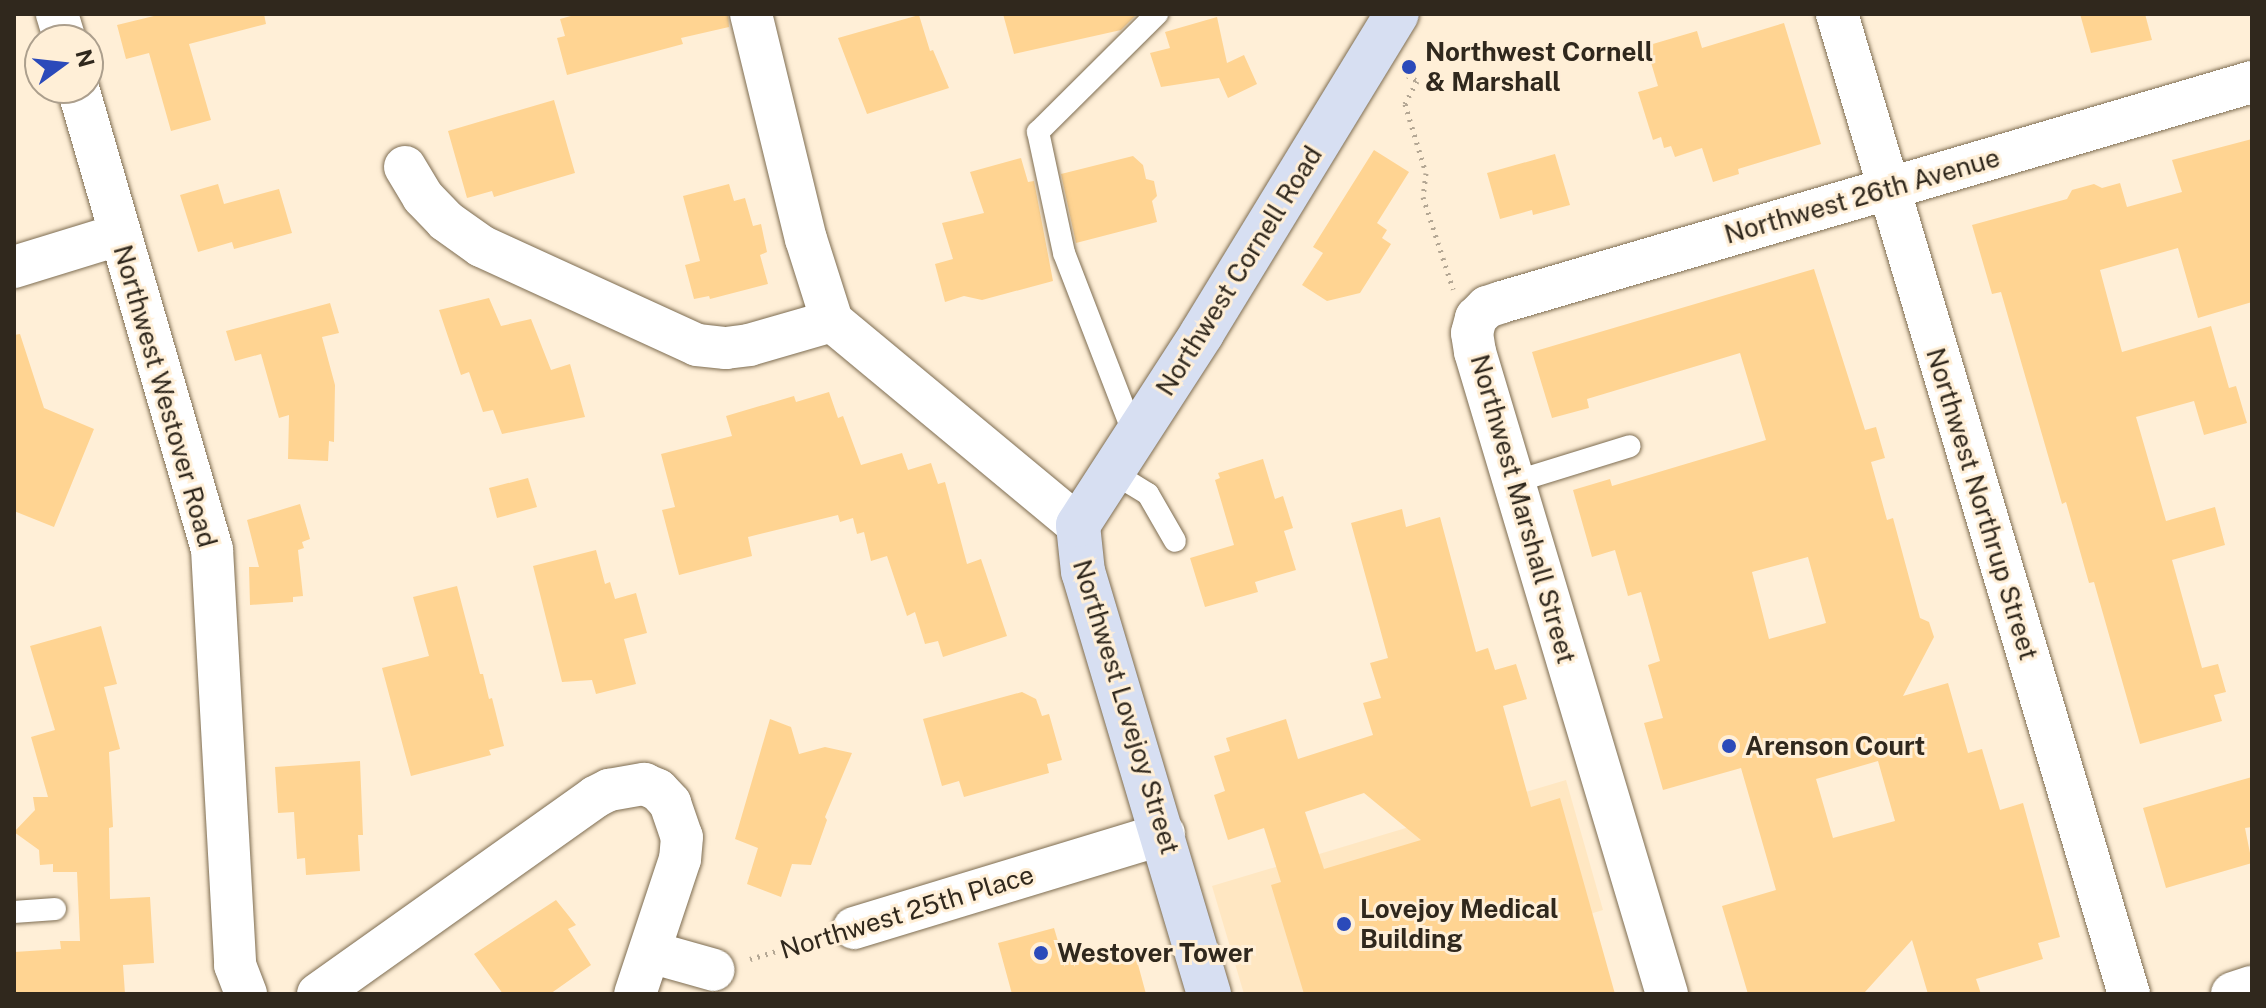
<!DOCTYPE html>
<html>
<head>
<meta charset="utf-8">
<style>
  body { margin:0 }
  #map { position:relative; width:2266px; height:1008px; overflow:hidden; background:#ffefd7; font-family:"Public Sans",sans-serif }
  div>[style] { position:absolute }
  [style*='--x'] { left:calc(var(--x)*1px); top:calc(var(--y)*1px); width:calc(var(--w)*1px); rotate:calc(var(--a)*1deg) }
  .built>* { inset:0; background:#ffe7c2 }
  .building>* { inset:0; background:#ffd492 }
  .path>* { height:5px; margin-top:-2.5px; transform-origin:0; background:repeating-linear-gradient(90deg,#b4a794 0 2px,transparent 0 8px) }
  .roads { filter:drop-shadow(0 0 2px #7e6d52) drop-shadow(0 0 2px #7e6d52) }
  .service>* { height:22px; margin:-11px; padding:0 11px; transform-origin:11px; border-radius:11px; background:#fff }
  .minor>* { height:42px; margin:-21px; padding:0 21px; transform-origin:21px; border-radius:21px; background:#fff }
  .tertiary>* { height:44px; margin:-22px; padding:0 22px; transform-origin:22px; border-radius:22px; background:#fff }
  .secondary>* { height:44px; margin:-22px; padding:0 22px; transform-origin:22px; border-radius:22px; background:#d7dff2 }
  .dots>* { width:22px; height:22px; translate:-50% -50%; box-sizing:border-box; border:4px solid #ffefd7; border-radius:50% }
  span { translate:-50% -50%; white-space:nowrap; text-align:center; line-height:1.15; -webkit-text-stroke:6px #ffefd7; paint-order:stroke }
  .poi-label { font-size:26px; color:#30281d; font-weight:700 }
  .left { translate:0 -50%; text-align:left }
  .street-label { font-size:26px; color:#30281d }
  .frame { position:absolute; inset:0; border:16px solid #30281d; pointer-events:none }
  .north { position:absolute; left:24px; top:24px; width:80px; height:80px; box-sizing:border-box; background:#ffefd7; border:2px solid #ac9f8d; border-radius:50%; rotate:75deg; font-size:22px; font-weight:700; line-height:32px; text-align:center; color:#30281d }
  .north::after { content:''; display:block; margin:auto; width:28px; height:36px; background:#2b4aba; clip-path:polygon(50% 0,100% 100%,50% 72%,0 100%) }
</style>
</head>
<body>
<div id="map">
  <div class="built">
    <i style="clip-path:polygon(1566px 780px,1603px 910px,1427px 963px,1436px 994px,1244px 994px,1212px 886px)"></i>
  </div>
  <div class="building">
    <i style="clip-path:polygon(162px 14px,264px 14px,266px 24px,189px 44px,211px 120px,171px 131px,149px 53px,126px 59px,117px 25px)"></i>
    <i style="clip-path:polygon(578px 14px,728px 14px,729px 27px,681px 38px,683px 44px,567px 75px,557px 38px,565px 36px,560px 19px)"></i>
    <i style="clip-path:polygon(1003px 14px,1137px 14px,1121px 30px,1014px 54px)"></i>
    <i style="clip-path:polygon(2080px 14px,2145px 14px,2152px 40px,2091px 53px)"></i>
    <i style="clip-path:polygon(919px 15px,930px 51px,933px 50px,949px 88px,867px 114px,838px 38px)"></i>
    <i style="clip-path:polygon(1217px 17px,1227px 63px,1244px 55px,1257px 84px,1228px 98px,1219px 78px,1161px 87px,1150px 53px,1170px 48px,1165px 32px)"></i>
    <i style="clip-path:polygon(1784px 23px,1821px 144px,1738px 169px,1739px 174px,1713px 182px,1702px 148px,1675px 157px,1671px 146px,1664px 148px,1661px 137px,1653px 140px,1638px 92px,1658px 86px,1646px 46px,1697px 31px,1702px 48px)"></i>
    <i style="clip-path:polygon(554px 100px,575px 173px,494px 197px,492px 191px,467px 198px,448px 131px)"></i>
    <i style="clip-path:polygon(2252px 139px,2252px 302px,2198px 318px,2178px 248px,2100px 270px,2122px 352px,2211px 326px,2229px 388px,2236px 386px,2247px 423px,2204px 435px,2194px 401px,2136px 417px,2166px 521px,2215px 507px,2225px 545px,2172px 560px,2202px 668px,2218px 664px,2226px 692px,2214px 695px,2222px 721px,2140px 744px,2094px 582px,2089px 583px,2066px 502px,2062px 504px,2001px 292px,1992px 294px,1972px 225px,2067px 199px,2072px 190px,2094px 184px,2102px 188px,2120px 183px,2127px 207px,2182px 192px,2172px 160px)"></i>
    <i style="clip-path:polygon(1374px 150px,1409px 172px,1377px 223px,1387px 230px,1382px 238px,1391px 244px,1360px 293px,1327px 301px,1302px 285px,1323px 253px,1313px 247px)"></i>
    <i style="clip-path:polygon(1555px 154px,1570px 205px,1533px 215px,1532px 210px,1500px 219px,1487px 173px)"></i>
    <i style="clip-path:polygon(1133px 156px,1143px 165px,1146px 179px,1154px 181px,1157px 196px,1152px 201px,1157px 222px,1076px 243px,1061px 174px)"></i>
    <i style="clip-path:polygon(1021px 158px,1028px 182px,1034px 181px,1053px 281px,982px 300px,964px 296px,945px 302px,935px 264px,953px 259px,942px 223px,984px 213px,970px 172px)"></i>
    <i style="clip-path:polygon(218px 184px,224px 204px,279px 189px,292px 233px,234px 249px,232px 242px,198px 252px,180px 195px)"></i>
    <i style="clip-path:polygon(729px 184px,734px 201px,745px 198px,753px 226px,761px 224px,767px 252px,760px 255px,768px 284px,710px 299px,709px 296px,694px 299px,685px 265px,700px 261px,683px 196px)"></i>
    <i style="clip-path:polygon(evenodd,1814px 269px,1865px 430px,1876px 427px,1885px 458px,1871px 462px,1887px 520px,1893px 518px,1920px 618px,1929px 622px,1934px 637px,1903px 696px,1948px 683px,1968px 753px,1982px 749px,2000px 810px,2023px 803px,2060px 937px,2038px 943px,2043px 959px,1976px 979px,1981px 994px,1928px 994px,1912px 940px,1865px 992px,1748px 994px,1722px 906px,1776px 890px,1741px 768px,1663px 790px,1644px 723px,1663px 718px,1648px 665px,1660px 661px,1641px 592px,1628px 596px,1615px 550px,1592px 557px,1573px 490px,1610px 479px,1612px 486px,1766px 440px,1740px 353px,1587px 399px,1589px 408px,1552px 418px,1532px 352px,1814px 269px,1808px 557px,1826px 623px,1769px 639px,1752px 572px,1808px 557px,1814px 269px,1878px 761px,1895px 821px,1833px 838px,1816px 779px,1878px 761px)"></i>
    <i style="clip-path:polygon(489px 298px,501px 326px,531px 319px,551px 370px,570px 364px,585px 417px,502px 434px,493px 410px,483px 412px,469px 372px,461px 375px,439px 310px)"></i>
    <i style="clip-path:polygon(330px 303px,339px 333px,322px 337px,335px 385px,334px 442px,329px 441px,328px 461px,288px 459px,289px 415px,279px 418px,261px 354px,235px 361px,226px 331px)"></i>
    <i style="clip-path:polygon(20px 334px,44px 408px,94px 429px,54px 527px,14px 511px,14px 335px)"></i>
    <i style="clip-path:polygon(829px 392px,838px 418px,843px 416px,861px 465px,902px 453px,908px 470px,931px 463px,938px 484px,945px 482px,967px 564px,981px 559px,1007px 636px,943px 657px,938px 641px,925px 644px,915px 612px,907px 616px,887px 556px,871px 561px,864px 532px,857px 534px,853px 518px,840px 522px,838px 515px,748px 537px,752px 556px,679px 575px,662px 510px,675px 507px,661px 454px,732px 436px,726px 416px,794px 396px,796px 402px)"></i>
    <i style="clip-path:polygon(1263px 459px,1275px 499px,1283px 496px,1293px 528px,1284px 531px,1296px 570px,1255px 582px,1258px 592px,1205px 607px,1190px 558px,1234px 545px,1215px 480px,1220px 478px,1218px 473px)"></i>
    <i style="clip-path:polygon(528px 478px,537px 507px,497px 518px,489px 488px)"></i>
    <i style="clip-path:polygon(300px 504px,310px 539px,302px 542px,304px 548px,298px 550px,303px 596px,293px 597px,293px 602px,250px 605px,249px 567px,259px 567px,247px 520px)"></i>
    <i style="clip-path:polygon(evenodd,1402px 509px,1406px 527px,1440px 517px,1476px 652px,1488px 648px,1495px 670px,1516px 664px,1527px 699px,1503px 706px,1531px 807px,1560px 798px,1615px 994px,1304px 994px,1271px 885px,1281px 882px,1264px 828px,1228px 840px,1214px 795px,1225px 791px,1214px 756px,1230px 751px,1226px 738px,1286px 719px,1298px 759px,1373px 735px,1363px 703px,1381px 698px,1370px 663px,1388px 658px,1351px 523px,1402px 509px,1364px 793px,1421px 840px,1324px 869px,1305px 812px,1364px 793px)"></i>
    <i style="clip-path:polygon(596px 550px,605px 584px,610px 582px,615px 599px,636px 593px,647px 633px,624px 639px,636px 684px,596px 694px,592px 680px,562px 682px,533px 566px)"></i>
    <i style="clip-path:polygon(457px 586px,480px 674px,483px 674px,489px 699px,492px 698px,504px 746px,489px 750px,491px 755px,411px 776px,382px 668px,429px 656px,413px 597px)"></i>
    <i style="clip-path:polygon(101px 626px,117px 684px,104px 687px,120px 749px,109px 752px,113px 827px,109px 828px,110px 899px,150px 897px,154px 963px,123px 965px,125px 994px,14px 994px,14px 952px,61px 949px,60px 941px,80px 941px,77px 872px,53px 872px,53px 864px,40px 865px,39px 850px,14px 832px,35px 810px,33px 797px,48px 797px,31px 737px,55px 730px,30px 646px)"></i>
    <i style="clip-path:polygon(1022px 692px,1036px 699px,1042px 716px,1049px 714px,1062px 760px,1047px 764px,1049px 773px,964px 797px,959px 781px,942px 786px,923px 719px)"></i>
    <i style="clip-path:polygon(770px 719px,791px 727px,799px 754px,825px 747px,852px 753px,825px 817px,827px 820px,811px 865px,792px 864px,781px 897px,747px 884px,758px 848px,735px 839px)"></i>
    <i style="clip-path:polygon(360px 761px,363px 835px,358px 835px,360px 871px,306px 875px,305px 858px,297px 859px,294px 812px,278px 813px,275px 767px)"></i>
    <i style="clip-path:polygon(2252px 777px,2252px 827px,2245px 828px,2252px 863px,2166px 888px,2143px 808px)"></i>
    <i style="clip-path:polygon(556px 900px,576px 925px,568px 929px,591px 965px,550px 994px,503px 994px,474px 954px)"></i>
    <i style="clip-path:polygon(1054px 928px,1060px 948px,1078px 943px,1083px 960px,1133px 946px,1146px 994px,1012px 994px,998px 943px)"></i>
  </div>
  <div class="path">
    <i style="--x:1407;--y:75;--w:12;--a:31"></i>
    <i style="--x:1417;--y:81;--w:26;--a:118"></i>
    <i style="--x:1405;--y:104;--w:72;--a:73.1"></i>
    <i style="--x:1426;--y:173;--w:24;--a:97"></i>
    <i style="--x:1423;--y:197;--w:97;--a:71.9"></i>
    <i style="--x:750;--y:959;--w:70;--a:-16.6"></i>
  </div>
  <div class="roads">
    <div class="service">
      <i style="--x:1135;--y:437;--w:197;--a:-111.1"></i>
      <i style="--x:1064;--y:253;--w:124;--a:-102.1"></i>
      <i style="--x:1038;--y:132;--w:168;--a:-44.8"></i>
      <i style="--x:1112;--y:472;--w:42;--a:31.4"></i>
      <i style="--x:1148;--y:494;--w:54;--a:60.1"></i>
      <i style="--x:1514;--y:482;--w:121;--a:-17.2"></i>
      <i style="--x:14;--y:912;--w:41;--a:-4.2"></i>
    </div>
    <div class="minor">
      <i style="--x:57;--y:14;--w:27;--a:73"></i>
      <i style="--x:751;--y:14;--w:232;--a:76.3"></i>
      <i style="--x:806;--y:239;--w:86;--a:72.4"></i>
      <i style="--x:832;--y:321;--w:320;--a:39.7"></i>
      <i style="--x:1837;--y:14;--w:1023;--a:73.41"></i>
      <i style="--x:78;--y:88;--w:480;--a:73.8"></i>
      <i style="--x:212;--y:549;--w:417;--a:86.8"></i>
      <i style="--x:235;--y:965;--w:31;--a:69"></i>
      <i style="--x:405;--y:167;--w:35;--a:59"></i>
      <i style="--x:423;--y:197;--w:33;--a:46"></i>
      <i style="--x:446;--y:221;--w:43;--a:35.5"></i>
      <i style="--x:481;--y:246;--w:238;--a:24.6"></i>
      <i style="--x:697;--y:345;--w:29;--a:6"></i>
      <i style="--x:726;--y:348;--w:23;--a:-7"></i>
      <i style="--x:749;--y:345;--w:86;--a:-16.1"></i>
      <i style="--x:14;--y:267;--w:109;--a:-17.1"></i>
      <i style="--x:854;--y:928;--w:324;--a:-16.9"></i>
      <i style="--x:650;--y:952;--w:66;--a:15.7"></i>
      <i style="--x:318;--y:994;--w:340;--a:-35.4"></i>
      <i style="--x:595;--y:797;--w:16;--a:-27"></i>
      <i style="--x:609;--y:790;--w:36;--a:-10"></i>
      <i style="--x:644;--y:784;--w:15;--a:23"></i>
      <i style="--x:658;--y:790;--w:18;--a:47"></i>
      <i style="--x:670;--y:803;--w:36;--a:71"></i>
      <i style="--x:682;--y:837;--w:22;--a:95"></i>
      <i style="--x:680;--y:859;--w:142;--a:108.4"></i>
      <i style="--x:1667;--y:994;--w:670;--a:-106.65"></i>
      <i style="--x:1475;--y:352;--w:19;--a:-99"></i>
      <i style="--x:1472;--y:333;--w:16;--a:-75"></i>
      <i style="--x:1476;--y:318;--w:16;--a:-45"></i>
      <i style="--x:1487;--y:307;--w:16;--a:-18"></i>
      <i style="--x:1502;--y:302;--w:782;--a:-16.35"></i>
    </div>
    <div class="tertiary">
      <i style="--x:2233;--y:994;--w:20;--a:-18"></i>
    </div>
    <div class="secondary">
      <i style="--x:1209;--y:994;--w:440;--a:-106.6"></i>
      <i style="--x:1083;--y:572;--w:47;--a:-96.1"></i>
      <i style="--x:1078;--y:525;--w:229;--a:-57.1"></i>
      <i style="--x:1202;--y:333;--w:374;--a:-58.6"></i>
    </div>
  </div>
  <div class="dots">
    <i style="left:1409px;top:67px;background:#2b4aba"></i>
    <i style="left:1729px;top:746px;background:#2b4aba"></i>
    <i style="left:1344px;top:924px;background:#2b4aba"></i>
    <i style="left:1041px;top:953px;background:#2b4aba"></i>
  </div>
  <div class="poi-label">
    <span class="left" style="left:1425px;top:67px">Northwest Cornell<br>&amp; Marshall</span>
    <span class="left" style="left:1745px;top:746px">Arenson Court</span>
    <span class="left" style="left:1360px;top:924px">Lovejoy Medical<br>Building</span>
    <span class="left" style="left:1057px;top:953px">Westover Tower</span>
  </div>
  <div class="street-label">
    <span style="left:1862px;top:196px;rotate:-16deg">Northwest 26th Avenue</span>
    <span style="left:1239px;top:271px;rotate:-58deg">Northwest Cornell Road</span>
    <span style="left:165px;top:396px;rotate:74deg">Northwest Westover Road</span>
    <span style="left:1982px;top:504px;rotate:73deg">Northwest Northrup Street</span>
    <span style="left:1523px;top:509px;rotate:74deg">Northwest Marshall Street</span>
    <span style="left:1126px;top:707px;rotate:73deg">Northwest Lovejoy Street</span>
    <span style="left:907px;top:912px;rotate:-17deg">Northwest 25th Place</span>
  </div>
  <div class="frame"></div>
  <div class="north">N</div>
</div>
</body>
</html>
